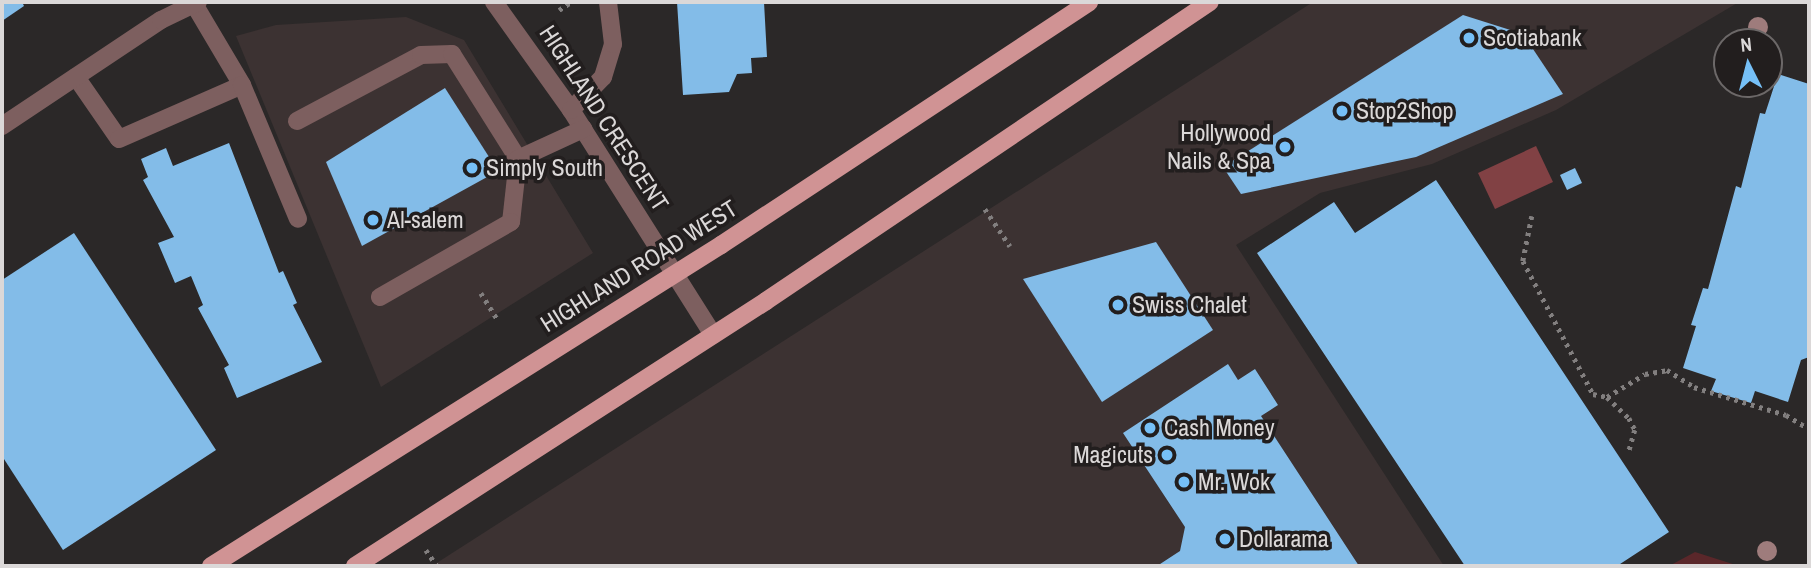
<!DOCTYPE html>
<html>
<head>
<meta charset="utf-8">
<style>
  body { margin:0 }
  #map { position:relative; width:1811px; height:568px; overflow:hidden; background:#2b2828; font-family:"Archivo Narrow",sans-serif }
  div>[style] { position:absolute }
  [style*='--x'] { left:calc(var(--x)*1px); top:calc(var(--y)*1px); width:calc(var(--w)*1px); rotate:calc(var(--a)*1deg) }
  .built>* { inset:0; background:#3c3232 }
  .green>* { inset:0; background:#5a272a }
  .water>* { inset:0; background:#814144 }
  .building>* { inset:0; background:#83bce8 }
  .path>* { height:4.5px; margin-top:-2.25px; transform-origin:0; background:repeating-linear-gradient(90deg,#827f7f 0 3.5px,transparent 0 8.5px) }
  .minor>* { height:18px; margin:-9px; padding:0 9px; transform-origin:9px; border-radius:9px; background:#7d5f5f }
  .major>* { height:18px; margin:-9px; padding:0 9px; transform-origin:9px; border-radius:9px; background:#d09394 }
  .trees>* { width:20px; height:20px; margin:-10px; border-radius:50%; background:#9e7c7c }
  .dots>* { width:19px; height:19px; translate:-50% -50%; box-sizing:border-box; border:4px solid #221e1e; border-radius:50% }
  span { translate:-50% -50%; white-space:nowrap; text-align:center; line-height:1.15; -webkit-text-stroke:7px #221e1e; paint-order:stroke }
  .poi-label { font-size:24px; color:#dbd8d8 }
  .left { translate:0 -50%; text-align:left }
  .right { translate:-100% -50%; text-align:right }
  .street-label { font-size:24px; color:#dbd8d8 }
  .frame { position:absolute; inset:0; border:4px solid #dbd8d8; pointer-events:none }
  .north { position:absolute; left:1713px; top:28px; width:70px; height:70px; box-sizing:border-box; background:#221e1e; border:2px solid #6c6868; border-radius:50%; rotate:354deg; font-size:19px; font-weight:700; line-height:28px; text-align:center; color:#dbd8d8 }
  .north::after { content:''; display:block; margin:auto; width:24px; height:32px; background:#76c0f7; clip-path:polygon(50% 0,100% 100%,50% 72%,0 100%) }
</style>
</head>
<body>
<div id="map">
  <div class="built">
    <i style="clip-path:polygon(1313px 2px,1739px 2px,1556px 110px,1432px 164px,1320px 193px,1236px 245px,1444px 566px,432px 566px)"></i>
    <i style="clip-path:polygon(406px 17px,464px 40px,593px 253px,381px 387px,236px 36px,276px 25px)"></i>
  </div>
  <div class="green">
    <i style="clip-path:polygon(1695px 552px,1739px 566px,1669px 566px)"></i>
  </div>
  <div class="water">
    <i style="clip-path:polygon(1536px 146px,1553px 182px,1495px 209px,1478px 173px)"></i>
  </div>
  <div class="building">
    <i style="clip-path:polygon(2px 2px,22px 2px,24px 6px,2px 21px)"></i>
    <i style="clip-path:polygon(677px 2px,764px 2px,767px 57px,751px 58px,752px 73px,737px 74px,729px 92px,683px 95px)"></i>
    <i style="clip-path:polygon(1463px 15px,1523px 34px,1563px 94px,1416px 157px,1241px 194px,1223px 167px)"></i>
    <i style="clip-path:polygon(1778px 74px,1809px 84px,1809px 357px,1801px 360px,1788px 402px,1755px 391px,1751px 403px,1711px 391px,1716px 379px,1683px 368px,1696px 326px,1691px 325px,1703px 288px,1708px 289px,1736px 186px,1741px 188px,1760px 113px,1765px 114px)"></i>
    <i style="clip-path:polygon(445px 88px,498px 171px,362px 246px,326px 162px)"></i>
    <i style="clip-path:polygon(229px 143px,279px 273px,283px 271px,297px 303px,293px 305px,322px 362px,237px 398px,224px 368px,229px 365px,198px 308px,203px 305px,191px 276px,175px 283px,158px 243px,174px 237px,143px 180px,148px 177px,141px 159px,166px 148px,173px 166px)"></i>
    <i style="clip-path:polygon(1575px 168px,1582px 183px,1567px 190px,1560px 175px)"></i>
    <i style="clip-path:polygon(1436px 180px,1669px 532px,1617px 566px,1465px 566px,1257px 253px,1334px 202px,1355px 233px)"></i>
    <i style="clip-path:polygon(74px 233px,216px 450px,63px 550px,2px 456px,2px 280px)"></i>
    <i style="clip-path:polygon(1156px 242px,1213px 330px,1102px 402px,1023px 279px)"></i>
    <i style="clip-path:polygon(1228px 364px,1238px 380px,1255px 369px,1278px 405px,1261px 416px,1359px 566px,1157px 566px,1180px 551px,1185px 527px,1123px 433px)"></i>
  </div>
  <div class="path">
    <i style="--x:559;--y:10;--w:14;--a:-34"></i>
    <i style="--x:985;--y:209;--w:45;--a:56"></i>
    <i style="--x:1532;--y:216;--w:46;--a:101.3"></i>
    <i style="--x:1523;--y:261;--w:150;--a:62.2"></i>
    <i style="--x:1593;--y:394;--w:14;--a:12"></i>
    <i style="--x:1607;--y:397;--w:30;--a:44"></i>
    <i style="--x:1629;--y:418;--w:13;--a:63"></i>
    <i style="--x:1635;--y:430;--w:22;--a:106"></i>
    <i style="--x:481;--y:293;--w:32;--a:58"></i>
    <i style="--x:1607;--y:397;--w:44;--a:-31.2"></i>
    <i style="--x:1645;--y:374;--w:22;--a:-10"></i>
    <i style="--x:1667;--y:370;--w:32;--a:32"></i>
    <i style="--x:1694;--y:387;--w:96;--a:16.9"></i>
    <i style="--x:1786;--y:415;--w:27;--a:31"></i>
    <i style="--x:426;--y:550;--w:19;--a:55"></i>
  </div>
  <div class="minor">
    <i style="--x:494;--y:2;--w:133;--a:54.5"></i>
    <i style="--x:571;--y:110;--w:266;--a:57.7"></i>
    <i style="--x:194;--y:4;--w:94;--a:59.3"></i>
    <i style="--x:76;--y:77;--w:75;--a:55.3"></i>
    <i style="--x:119;--y:139;--w:134;--a:-23.7"></i>
    <i style="--x:242;--y:85;--w:145;--a:67.3"></i>
    <i style="--x:571;--y:110;--w:46;--a:-45.9"></i>
    <i style="--x:603;--y:77;--w:34;--a:-73"></i>
    <i style="--x:613;--y:44;--w:42;--a:-96.8"></i>
    <i style="--x:297;--y:121;--w:140;--a:-28"></i>
    <i style="--x:421;--y:55;--w:31;--a:-2"></i>
    <i style="--x:452;--y:54;--w:124;--a:57.8"></i>
    <i style="--x:518;--y:159;--w:63;--a:96.3"></i>
    <i style="--x:511;--y:222;--w:151;--a:150.2"></i>
    <i style="--x:2;--y:126;--w:191;--a:-33.7"></i>
    <i style="--x:161;--y:20;--w:41;--a:-25.9"></i>
    <i style="--x:518;--y:159;--w:72;--a:-24.8"></i>
  </div>
  <div class="major">
    <i style="--x:211;--y:566;--w:603;--a:-32.19"></i>
    <i style="--x:721;--y:245;--w:441;--a:-33.4"></i>
    <i style="--x:355;--y:566;--w:489;--a:-32.8"></i>
    <i style="--x:766;--y:301;--w:535;--a:-33.96"></i>
  </div>
  <div class="trees">
    <i style="left:1758px;top:27px"></i>
    <i style="left:1767px;top:551px"></i>
  </div>
  <div class="dots">
    <i style="left:1469px;top:38px;background:#76c0f7"></i>
    <i style="left:1342px;top:111px;background:#76c0f7"></i>
    <i style="left:1285px;top:147px;background:#76c0f7"></i>
    <i style="left:472px;top:168px;background:#76c0f7"></i>
    <i style="left:373px;top:220px;background:#76c0f7"></i>
    <i style="left:1118px;top:305px;background:#76c0f7"></i>
    <i style="left:1150px;top:428px;background:#76c0f7"></i>
    <i style="left:1167px;top:455px;background:#76c0f7"></i>
    <i style="left:1184px;top:482px;background:#76c0f7"></i>
    <i style="left:1225px;top:539px;background:#76c0f7"></i>
  </div>
  <div class="poi-label">
    <span class="left" style="left:1483px;top:38px">Scotiabank</span>
    <span class="left" style="left:1356px;top:111px">Stop2Shop</span>
    <span class="right" style="left:1271px;top:147px">Hollywood<br>Nails &amp; Spa</span>
    <span class="left" style="left:486px;top:168px">Simply South</span>
    <span class="left" style="left:387px;top:220px">Al-salem</span>
    <span class="left" style="left:1132px;top:305px">Swiss Chalet</span>
    <span class="left" style="left:1164px;top:428px">Cash Money</span>
    <span class="right" style="left:1153px;top:455px">Magicuts</span>
    <span class="left" style="left:1198px;top:482px">Mr. Wok</span>
    <span class="left" style="left:1239px;top:539px">Dollarama</span>
  </div>
  <div class="street-label">
    <span style="left:604px;top:118px;rotate:57deg">HIGHLAND CRESCENT</span>
    <span style="left:639px;top:266px;rotate:-32deg">HIGHLAND ROAD WEST</span>
  </div>
  <div class="frame"></div>
  <div class="north">N</div>
</div>
</body>
</html>
